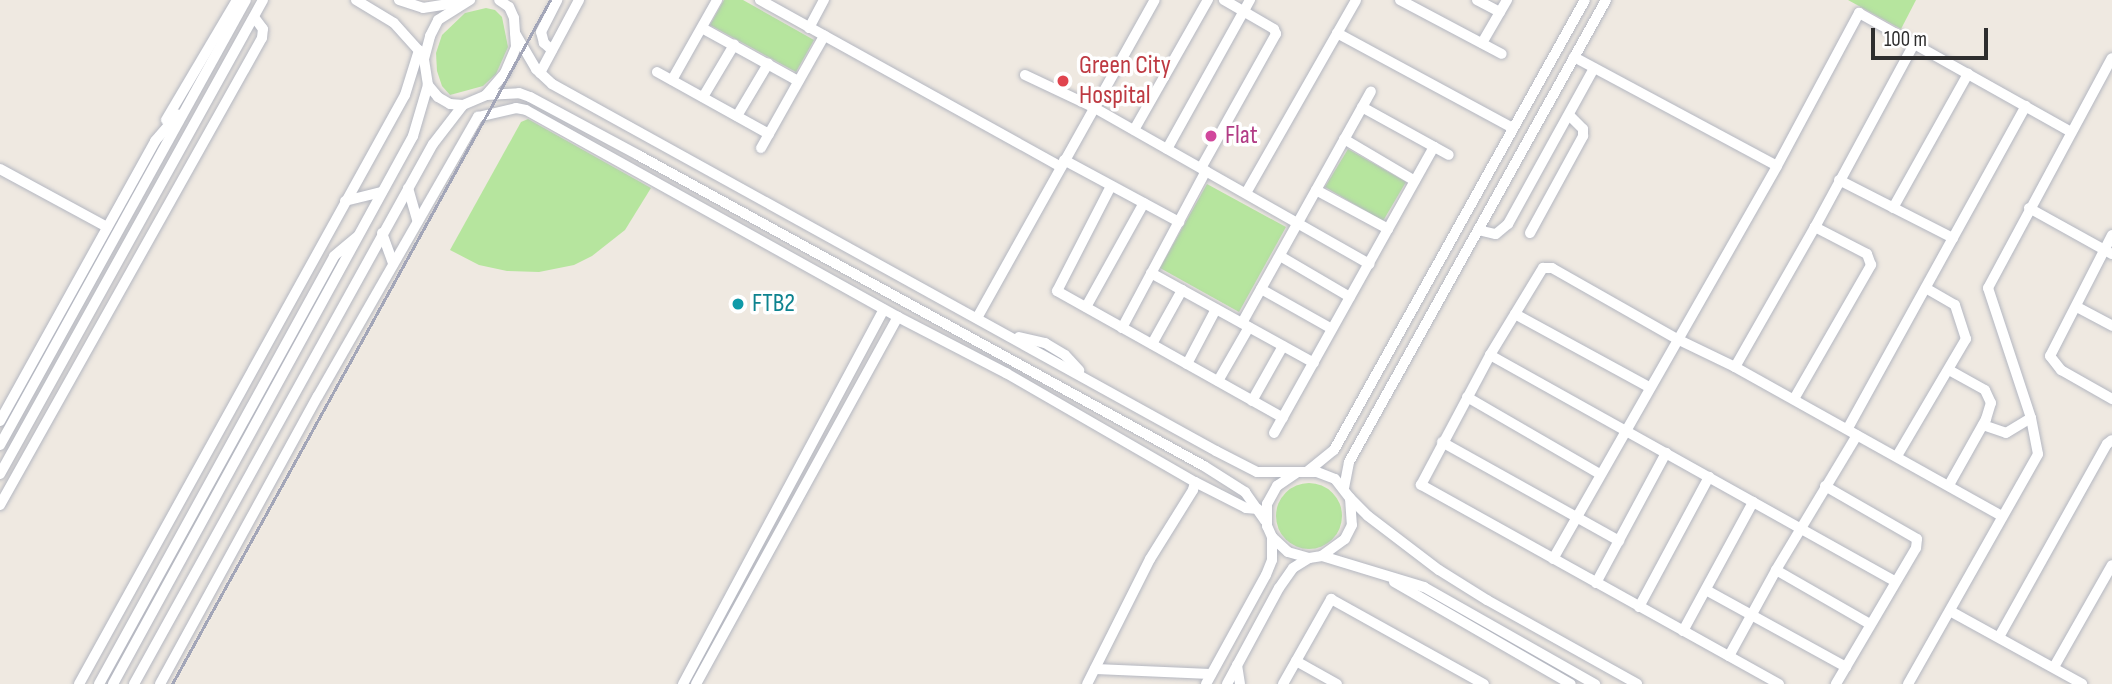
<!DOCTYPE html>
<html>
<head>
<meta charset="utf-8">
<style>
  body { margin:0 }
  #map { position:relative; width:2112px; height:684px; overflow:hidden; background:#efe9e1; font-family:"Sofia Sans Condensed",sans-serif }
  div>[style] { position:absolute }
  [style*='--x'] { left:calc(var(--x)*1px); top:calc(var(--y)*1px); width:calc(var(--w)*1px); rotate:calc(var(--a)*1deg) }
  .green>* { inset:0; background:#b6e59e }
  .round { border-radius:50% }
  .roads { filter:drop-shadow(0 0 2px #b4b7c1) drop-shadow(0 0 2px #b4b7c1) }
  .minor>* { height:10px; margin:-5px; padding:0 5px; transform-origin:5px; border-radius:5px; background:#fff }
  .rail>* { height:2.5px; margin:-1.25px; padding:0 1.25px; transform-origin:1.25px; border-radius:1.25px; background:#a3a6b8 }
  .dots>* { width:19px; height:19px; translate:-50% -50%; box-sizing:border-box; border:4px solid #fff; border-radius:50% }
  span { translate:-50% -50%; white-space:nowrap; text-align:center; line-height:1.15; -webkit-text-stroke:7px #fff; paint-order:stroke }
  .health-label { font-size:26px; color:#be3a42 }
  .left { translate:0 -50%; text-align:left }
  .hotel-label { font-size:26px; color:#b23c85 }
  .culture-label { font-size:26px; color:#0d838f }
  .scale { position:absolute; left:1871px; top:28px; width:117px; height:32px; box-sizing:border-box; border:4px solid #2e2e2e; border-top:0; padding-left:9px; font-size:21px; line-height:24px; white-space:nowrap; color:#2e2e2e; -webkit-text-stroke:5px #fff; paint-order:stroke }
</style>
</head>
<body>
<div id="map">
  <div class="green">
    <i style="clip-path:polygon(724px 0,743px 0,814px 40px,796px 72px,710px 25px)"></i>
    <i style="clip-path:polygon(1848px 0,1916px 0,1901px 29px)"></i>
    <i style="clip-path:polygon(486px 8px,495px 10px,502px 17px,508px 47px,496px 74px,483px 86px,450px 95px,442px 86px,437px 71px,436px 53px,442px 35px,465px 13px)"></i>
    <i style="clip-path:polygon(528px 119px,651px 188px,625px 230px,592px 256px,574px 265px,539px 272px,507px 271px,479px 265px,450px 250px,521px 122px)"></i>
    <i style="clip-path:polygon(1348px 149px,1406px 182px,1383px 221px,1325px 187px)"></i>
    <i style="clip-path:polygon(1207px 184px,1286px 227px,1239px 312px,1160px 268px)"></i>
    <i class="round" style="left:1276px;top:483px;width:66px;height:66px"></i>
  </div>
  <div class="roads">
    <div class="minor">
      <i style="--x:356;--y:0;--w:44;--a:31.2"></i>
      <i style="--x:394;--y:23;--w:40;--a:48"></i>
      <i style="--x:399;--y:0;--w:25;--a:18"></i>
      <i style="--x:423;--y:8;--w:37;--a:-9"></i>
      <i style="--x:760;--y:0;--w:343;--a:29"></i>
      <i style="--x:1400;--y:0;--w:115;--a:27.9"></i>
      <i style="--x:1477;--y:0;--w:26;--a:28"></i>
      <i style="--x:702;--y:28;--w:110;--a:28.9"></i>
      <i style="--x:809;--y:28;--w:32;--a:-62"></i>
      <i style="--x:515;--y:33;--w:42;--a:59.7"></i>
      <i style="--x:536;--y:69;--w:22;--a:43"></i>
      <i style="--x:552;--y:84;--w:759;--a:28.93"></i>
      <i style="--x:1216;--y:451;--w:46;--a:27.1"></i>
      <i style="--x:1257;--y:472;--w:60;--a:0"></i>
      <i style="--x:1317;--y:472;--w:19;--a:21"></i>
      <i style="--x:1335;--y:479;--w:24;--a:52"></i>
      <i style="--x:1350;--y:498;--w:27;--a:86"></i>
      <i style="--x:1352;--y:525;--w:16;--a:117"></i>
      <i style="--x:1345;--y:539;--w:29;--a:144"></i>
      <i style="--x:1322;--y:556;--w:13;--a:171"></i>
      <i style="--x:1309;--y:558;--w:22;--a:-164"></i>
      <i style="--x:1288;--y:552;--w:22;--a:-137"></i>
      <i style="--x:1272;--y:537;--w:12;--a:-114"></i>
      <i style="--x:1267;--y:526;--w:22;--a:-90"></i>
      <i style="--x:1267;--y:504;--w:21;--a:-61"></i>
      <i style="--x:1277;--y:486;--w:23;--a:-34"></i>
      <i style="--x:1337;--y:33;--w:200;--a:28.4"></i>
      <i style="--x:1482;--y:43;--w:50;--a:-59.8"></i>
      <i style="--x:552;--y:50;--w:11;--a:-139"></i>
      <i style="--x:544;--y:43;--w:11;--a:-105"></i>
      <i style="--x:541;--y:32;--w:36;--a:-63"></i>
      <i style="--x:1574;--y:57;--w:230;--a:28.2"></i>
      <i style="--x:657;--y:72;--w:128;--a:29"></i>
      <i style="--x:540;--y:73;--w:83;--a:-61.9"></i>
      <i style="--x:1025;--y:75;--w:75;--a:25.2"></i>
      <i style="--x:1093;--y:107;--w:318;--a:29.6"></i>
      <i style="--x:672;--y:80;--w:92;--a:-60.6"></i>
      <i style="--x:486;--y:95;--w:33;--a:-3"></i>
      <i style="--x:519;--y:93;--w:12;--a:20"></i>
      <i style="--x:530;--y:97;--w:123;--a:28.2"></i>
      <i style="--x:638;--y:155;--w:646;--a:28.79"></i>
      <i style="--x:1204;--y:466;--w:49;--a:32.4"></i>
      <i style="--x:1245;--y:492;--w:35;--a:55"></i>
      <i style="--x:703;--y:97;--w:61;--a:-59.2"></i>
      <i style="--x:463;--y:105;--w:13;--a:-176"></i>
      <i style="--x:450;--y:104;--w:14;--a:-150"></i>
      <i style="--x:438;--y:97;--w:16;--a:-130"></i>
      <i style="--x:428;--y:85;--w:26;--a:-99"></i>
      <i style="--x:424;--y:59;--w:24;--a:-75"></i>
      <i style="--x:430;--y:36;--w:18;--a:-63"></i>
      <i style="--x:438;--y:20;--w:38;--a:-32"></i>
      <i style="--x:1362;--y:107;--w:99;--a:28.9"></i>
      <i style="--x:737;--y:116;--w:61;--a:-59.2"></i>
      <i style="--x:166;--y:120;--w:139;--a:-59.4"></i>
      <i style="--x:1134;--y:130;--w:150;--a:-60.4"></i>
      <i style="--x:1344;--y:139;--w:82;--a:30.6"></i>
      <i style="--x:761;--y:148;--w:129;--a:-60.6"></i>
      <i style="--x:1167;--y:149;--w:171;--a:-60.9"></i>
      <i style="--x:1064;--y:160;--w:131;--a:28.3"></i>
      <i style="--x:1201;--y:168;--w:154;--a:-60.8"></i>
      <i style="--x:1276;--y:34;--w:5;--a:-112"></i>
      <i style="--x:1274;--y:29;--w:58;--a:-149.9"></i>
      <i style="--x:0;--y:169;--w:122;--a:28.5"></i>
      <i style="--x:1839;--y:180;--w:128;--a:27"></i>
      <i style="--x:1111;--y:186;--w:118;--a:117.2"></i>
      <i style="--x:1057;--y:291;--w:259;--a:29.3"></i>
      <i style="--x:408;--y:188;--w:35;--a:74"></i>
      <i style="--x:1316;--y:190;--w:82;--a:28.4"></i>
      <i style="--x:1246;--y:193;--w:222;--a:-60.3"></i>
      <i style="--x:345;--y:201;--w:38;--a:-14"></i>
      <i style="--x:1893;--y:208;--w:154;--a:-60.8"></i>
      <i style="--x:2029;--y:208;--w:95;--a:29"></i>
      <i style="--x:1478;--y:230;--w:18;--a:13"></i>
      <i style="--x:1496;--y:234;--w:16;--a:-40"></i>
      <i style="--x:1508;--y:224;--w:178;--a:-61.1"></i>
      <i style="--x:382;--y:233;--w:33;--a:70"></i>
      <i style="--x:1530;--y:233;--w:111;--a:-61.3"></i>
      <i style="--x:1583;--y:136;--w:7;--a:-90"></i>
      <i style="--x:1583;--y:129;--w:20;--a:-135"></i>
      <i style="--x:2112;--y:235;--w:136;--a:117.1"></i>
      <i style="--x:2050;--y:356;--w:18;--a:52"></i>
      <i style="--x:2061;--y:370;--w:59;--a:29.6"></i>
      <i style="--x:1280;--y:256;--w:81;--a:30.4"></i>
      <i style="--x:1151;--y:273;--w:186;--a:28.9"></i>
      <i style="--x:1261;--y:289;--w:81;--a:29.4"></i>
      <i style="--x:1086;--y:307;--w:119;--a:-60.9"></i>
      <i style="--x:2077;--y:307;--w:40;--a:28"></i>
      <i style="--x:1515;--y:314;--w:153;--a:28.6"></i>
      <i style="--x:977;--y:318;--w:364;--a:-60.8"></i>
      <i style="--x:1242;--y:323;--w:265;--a:-60.9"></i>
      <i style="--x:1122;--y:328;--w:178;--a:-61.9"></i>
      <i style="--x:1019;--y:337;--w:27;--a:13"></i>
      <i style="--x:1045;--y:343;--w:23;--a:31"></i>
      <i style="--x:1065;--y:355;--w:21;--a:47"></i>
      <i style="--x:1152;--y:344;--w:62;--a:-60.9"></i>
      <i style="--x:1490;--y:355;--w:464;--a:29.2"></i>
      <i style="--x:1187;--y:364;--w:62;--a:-62.2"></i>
      <i style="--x:1735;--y:367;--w:161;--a:-60.3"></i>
      <i style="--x:1815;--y:227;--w:208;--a:-61.6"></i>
      <i style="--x:1218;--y:381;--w:62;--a:-60.1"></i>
      <i style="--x:1467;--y:397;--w:154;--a:30.1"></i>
      <i style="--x:1794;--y:399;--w:155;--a:-60.1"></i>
      <i style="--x:1871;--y:265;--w:12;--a:-110"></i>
      <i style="--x:1867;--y:254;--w:59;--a:-152.6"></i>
      <i style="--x:1252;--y:401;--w:63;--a:-60.6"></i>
      <i style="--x:0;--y:421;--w:320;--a:-61"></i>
      <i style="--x:155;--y:141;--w:35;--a:-49"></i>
      <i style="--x:1983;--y:425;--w:24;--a:19"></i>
      <i style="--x:2006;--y:433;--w:29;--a:-31"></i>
      <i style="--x:1848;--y:428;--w:368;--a:-61.1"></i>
      <i style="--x:1274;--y:433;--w:328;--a:-60.8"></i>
      <i style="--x:1442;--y:442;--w:203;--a:29.2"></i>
      <i style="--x:0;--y:445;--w:508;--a:-61.07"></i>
      <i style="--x:1897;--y:456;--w:136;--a:-59.5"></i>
      <i style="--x:1966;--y:339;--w:36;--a:-108"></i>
      <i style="--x:1955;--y:305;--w:34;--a:-150"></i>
      <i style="--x:1308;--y:471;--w:33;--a:-39"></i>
      <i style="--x:1334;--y:450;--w:515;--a:-60.85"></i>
      <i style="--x:0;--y:474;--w:542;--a:-60.98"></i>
      <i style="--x:1195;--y:482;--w:57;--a:27"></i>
      <i style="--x:1246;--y:508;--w:12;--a:5"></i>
      <i style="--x:1949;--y:485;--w:76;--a:-60.7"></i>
      <i style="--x:1986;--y:419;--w:17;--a:-73"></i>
      <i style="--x:1991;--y:403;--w:14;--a:-115"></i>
      <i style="--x:1985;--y:390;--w:41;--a:-150.9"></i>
      <i style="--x:1825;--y:486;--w:106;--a:29.9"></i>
      <i style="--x:1917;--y:539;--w:9;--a:96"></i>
      <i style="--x:1916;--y:548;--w:158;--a:120.5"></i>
      <i style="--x:1344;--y:488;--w:26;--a:-79"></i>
      <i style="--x:1349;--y:462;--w:529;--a:-60.91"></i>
      <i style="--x:1350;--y:498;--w:25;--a:45"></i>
      <i style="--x:1368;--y:516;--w:89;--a:37.3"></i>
      <i style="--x:1439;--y:570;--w:57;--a:32"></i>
      <i style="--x:1487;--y:600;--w:172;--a:29.2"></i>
      <i style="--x:0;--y:505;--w:535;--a:-60.71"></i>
      <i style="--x:262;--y:38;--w:9;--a:-84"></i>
      <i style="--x:263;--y:29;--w:15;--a:-127"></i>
      <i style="--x:1322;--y:556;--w:107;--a:16.9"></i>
      <i style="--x:1424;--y:587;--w:197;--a:29.6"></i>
      <i style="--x:1553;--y:559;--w:452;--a:-60.3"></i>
      <i style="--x:1777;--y:166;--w:174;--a:-61.8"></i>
      <i style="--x:1859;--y:13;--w:243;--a:29.3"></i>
      <i style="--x:1776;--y:570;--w:108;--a:29.9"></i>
      <i style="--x:1394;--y:582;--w:204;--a:30"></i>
      <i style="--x:1596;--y:583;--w:148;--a:-61.7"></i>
      <i style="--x:1706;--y:590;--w:160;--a:28.8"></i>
      <i style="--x:1639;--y:607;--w:148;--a:-61.7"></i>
      <i style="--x:1950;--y:611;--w:151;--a:28.9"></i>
      <i style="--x:1683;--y:631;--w:147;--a:-61.5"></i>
      <i style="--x:1999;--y:637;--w:221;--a:-60.8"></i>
      <i style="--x:2107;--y:444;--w:6;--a:-39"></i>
      <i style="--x:1729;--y:656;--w:98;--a:-61.3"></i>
      <i style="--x:1776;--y:570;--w:157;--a:-59"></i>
      <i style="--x:1296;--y:661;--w:47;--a:29.3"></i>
      <i style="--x:1237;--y:665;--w:19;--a:81"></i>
      <i style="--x:2054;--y:667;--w:117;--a:-60.4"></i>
      <i style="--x:1095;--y:669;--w:116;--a:2.5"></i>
      <i style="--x:79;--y:684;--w:673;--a:-61.04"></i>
      <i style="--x:405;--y:95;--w:47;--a:-72.7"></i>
      <i style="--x:99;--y:684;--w:488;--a:-61.2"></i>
      <i style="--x:334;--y:256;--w:30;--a:-40"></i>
      <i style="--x:113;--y:684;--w:625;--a:-61.3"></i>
      <i style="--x:413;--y:136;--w:53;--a:-73.6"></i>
      <i style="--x:134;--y:684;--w:617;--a:-61.03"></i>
      <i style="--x:433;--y:144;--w:49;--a:-52.4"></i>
      <i style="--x:463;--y:105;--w:25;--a:-23"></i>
      <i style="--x:486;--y:95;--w:29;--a:-49"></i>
      <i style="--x:505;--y:73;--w:28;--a:-67"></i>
      <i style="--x:516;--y:47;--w:29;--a:-94"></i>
      <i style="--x:514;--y:18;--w:12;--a:-114"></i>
      <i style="--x:509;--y:7;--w:12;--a:-145"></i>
      <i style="--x:160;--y:684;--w:328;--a:-61.3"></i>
      <i style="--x:318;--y:396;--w:322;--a:-60.2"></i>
      <i style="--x:478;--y:117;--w:39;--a:-13"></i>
      <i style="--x:516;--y:108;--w:10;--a:11"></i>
      <i style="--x:526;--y:110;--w:426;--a:29.1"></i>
      <i style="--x:898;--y:317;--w:122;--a:27.4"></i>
      <i style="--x:1006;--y:373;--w:218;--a:30"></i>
      <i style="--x:1195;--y:482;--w:8;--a:104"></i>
      <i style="--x:1193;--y:490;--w:81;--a:121.9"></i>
      <i style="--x:1150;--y:559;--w:140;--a:116.7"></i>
      <i style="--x:683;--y:684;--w:425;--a:-61.8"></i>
      <i style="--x:696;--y:684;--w:419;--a:-61.2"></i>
      <i style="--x:1206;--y:684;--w:124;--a:-61.2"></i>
      <i style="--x:1266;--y:575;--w:16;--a:-68"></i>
      <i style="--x:1272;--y:560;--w:23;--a:-90"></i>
      <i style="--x:1227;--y:684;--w:109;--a:-61.6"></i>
      <i style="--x:1279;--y:588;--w:24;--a:-55"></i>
      <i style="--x:1293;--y:568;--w:19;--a:-32"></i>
      <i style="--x:1283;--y:684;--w:98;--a:-60.5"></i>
      <i style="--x:1331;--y:599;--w:175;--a:29.1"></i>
      <i style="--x:1779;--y:684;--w:410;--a:-150.9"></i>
      <i style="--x:1421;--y:485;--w:147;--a:-62"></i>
      <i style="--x:1490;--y:355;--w:102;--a:-58.7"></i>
      <i style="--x:1543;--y:268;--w:9;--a:0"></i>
      <i style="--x:1552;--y:268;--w:144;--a:29.6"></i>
      <i style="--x:1677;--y:339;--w:64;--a:25.8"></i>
      <i style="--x:1735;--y:367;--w:306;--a:29.2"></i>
      <i style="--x:1908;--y:684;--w:264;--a:-60.5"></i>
      <i style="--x:2038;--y:454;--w:37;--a:-101"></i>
      <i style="--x:2031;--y:418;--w:137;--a:-108.3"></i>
      <i style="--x:1988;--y:288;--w:261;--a:-61.7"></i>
    </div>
  </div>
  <div class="rail">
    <i style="--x:172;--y:684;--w:781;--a:-61.07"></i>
  </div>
  <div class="dots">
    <i style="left:1063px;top:81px;background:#e0444e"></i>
    <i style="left:1211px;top:136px;background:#d1479c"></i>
    <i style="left:738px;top:304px;background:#0f9aa8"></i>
  </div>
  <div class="health-label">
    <span class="left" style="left:1079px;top:81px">Green City<br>Hospital</span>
  </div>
  <div class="hotel-label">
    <span class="left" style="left:1225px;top:136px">Flat</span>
  </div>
  <div class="culture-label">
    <span class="left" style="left:752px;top:304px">FTB2</span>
  </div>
  <div class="scale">100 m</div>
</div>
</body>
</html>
